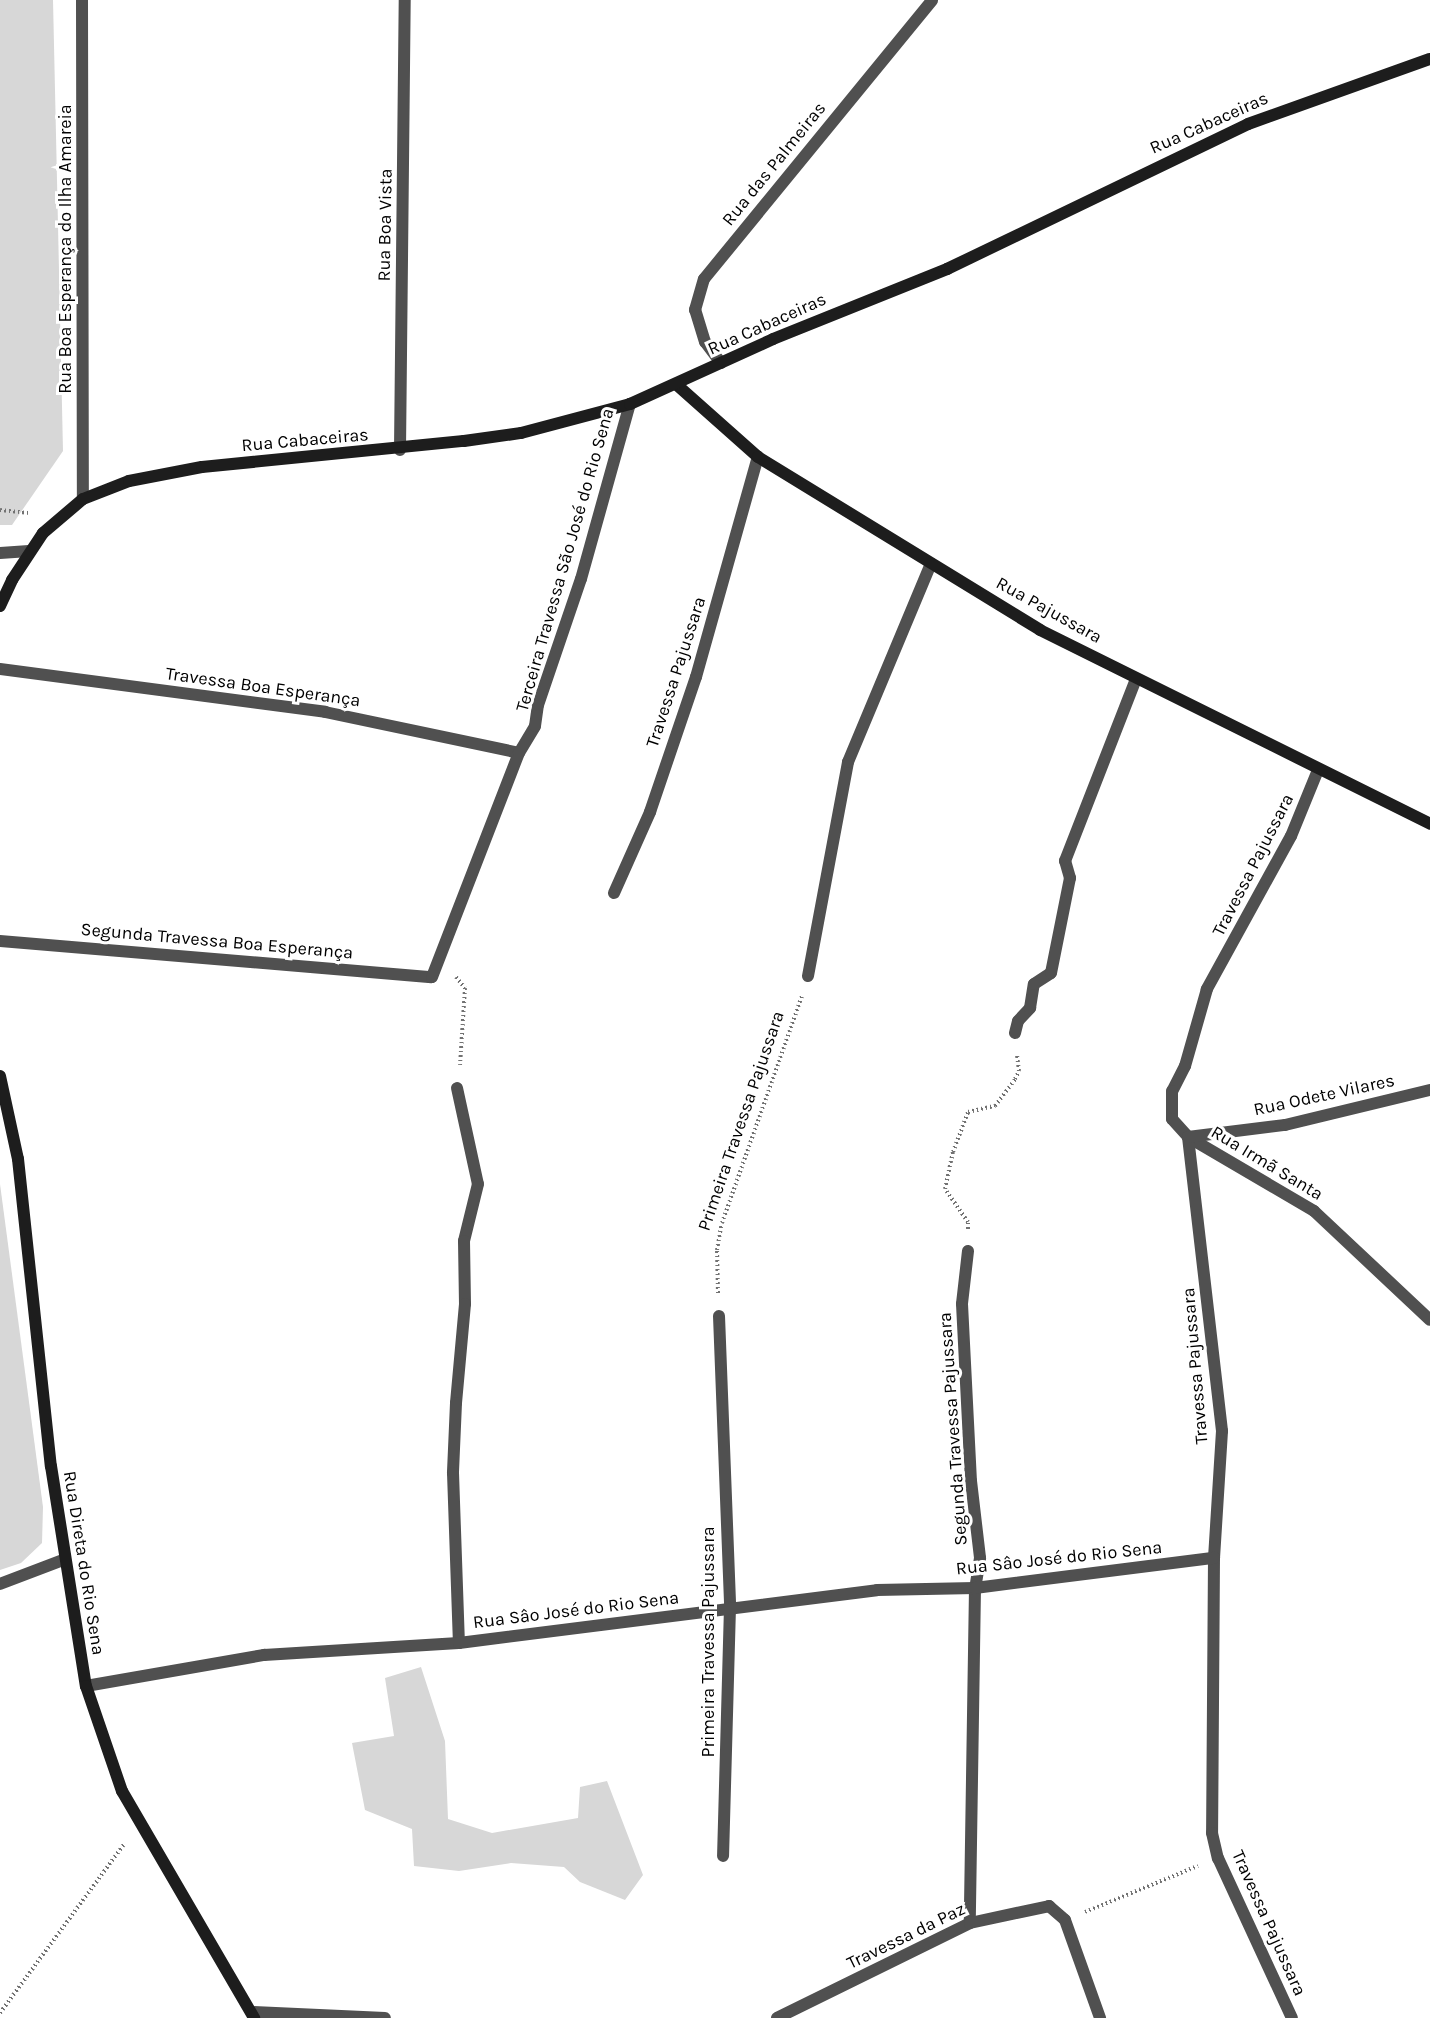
<!DOCTYPE html>
<html>
<head>
<meta charset="utf-8">
<style>
  body { margin:0 }
  #map { position:relative; width:1430px; height:2018px; overflow:hidden; background:#fff; font-family:Karla,sans-serif }
  div>[style] { position:absolute }
  [style*='--x'] { left:calc(var(--x)*1px); top:calc(var(--y)*1px); width:calc(var(--w)*1px); rotate:calc(var(--a)*1deg) }
  .green>* { inset:0; background:#d7d7d7 }
  .path>* { height:4px; margin-top:-2px; transform-origin:0; background:repeating-linear-gradient(90deg,#727272 0 1.5px,transparent 0 4.5px) }
  .service>* { height:12px; margin:-6px; padding:0 6px; transform-origin:6px; border-radius:6px; background:#505050 }
  .minor>* { height:12px; margin:-6px; padding:0 6px; transform-origin:6px; border-radius:6px; background:#505050 }
  .secondary>* { height:12px; margin:-6px; padding:0 6px; transform-origin:6px; border-radius:6px; background:#1d1d1d }
  span { translate:-50% -50%; white-space:nowrap; text-align:center; line-height:1.15; -webkit-text-stroke:6px #fff; paint-order:stroke }
  .street-label { font-size:18px; color:#000 }
</style>
</head>
<body>
<div id="map">
  <div class="green">
    <i style="clip-path:polygon(0 0,53px 0,63px 451px,12px 525px,0 525px)"></i>
    <i style="clip-path:polygon(0 1184px,43px 1507px,42px 1543px,21px 1563px,0 1570px)"></i>
    <i style="clip-path:polygon(421px 1667px,445px 1741px,448px 1819px,492px 1833px,578px 1818px,580px 1787px,607px 1781px,643px 1875px,625px 1900px,580px 1882px,564px 1867px,511px 1863px,459px 1871px,414px 1866px,412px 1829px,365px 1810px,352px 1743px,394px 1736px,385px 1678px)"></i>
  </div>
  <div class="path">
    <i style="--x:0;--y:510;--w:30;--a:6"></i>
    <i style="--x:456;--y:977;--w:14;--a:51"></i>
    <i style="--x:465;--y:988;--w:77;--a:93.7"></i>
    <i style="--x:968;--y:1229;--w:7;--a:-90"></i>
    <i style="--x:968;--y:1222;--w:40;--a:-124.9"></i>
    <i style="--x:945;--y:1189;--w:38;--a:-78"></i>
    <i style="--x:953;--y:1152;--w:43;--a:-69.4"></i>
    <i style="--x:968;--y:1112;--w:28;--a:-13"></i>
    <i style="--x:995;--y:1106;--w:34;--a:-53"></i>
    <i style="--x:1015;--y:1079;--w:9;--a:-63"></i>
    <i style="--x:1019;--y:1071;--w:17;--a:-97"></i>
    <i style="--x:718;--y:1293;--w:43;--a:-91.3"></i>
    <i style="--x:717;--y:1250;--w:27;--a:-80"></i>
    <i style="--x:722;--y:1223;--w:241;--a:-70.6"></i>
    <i style="--x:1085;--y:1912;--w:122;--a:-22.2"></i>
    <i style="--x:0;--y:2013;--w:211;--a:-53.7"></i>
  </div>
  <div class="service">
    <i style="--x:0;--y:553;--w:29;--a:-4"></i>
  </div>
  <div class="minor">
    <i style="--x:82;--y:0;--w:499;--a:89.9"></i>
    <i style="--x:721;--y:363;--w:26;--a:-127"></i>
    <i style="--x:705;--y:342;--w:34;--a:-107"></i>
    <i style="--x:695;--y:310;--w:32;--a:-74"></i>
    <i style="--x:704;--y:279;--w:360;--a:-50.7"></i>
    <i style="--x:400;--y:450;--w:450;--a:-89.4"></i>
    <i style="--x:0;--y:669;--w:328;--a:7.5"></i>
    <i style="--x:325;--y:712;--w:198;--a:11.9"></i>
    <i style="--x:1318;--y:770;--w:71;--a:112.2"></i>
    <i style="--x:1291;--y:836;--w:175;--a:118.8"></i>
    <i style="--x:1207;--y:989;--w:80;--a:105.9"></i>
    <i style="--x:1185;--y:1066;--w:28;--a:117"></i>
    <i style="--x:1172;--y:1091;--w:28;--a:90"></i>
    <i style="--x:1172;--y:1119;--w:24;--a:48"></i>
    <i style="--x:1188;--y:1137;--w:146;--a:30.4"></i>
    <i style="--x:1314;--y:1211;--w:159;--a:43.2"></i>
    <i style="--x:614;--y:893;--w:89;--a:-66"></i>
    <i style="--x:650;--y:812;--w:143;--a:-71.2"></i>
    <i style="--x:696;--y:677;--w:229;--a:-74.3"></i>
    <i style="--x:0;--y:941;--w:433;--a:4.8"></i>
    <i style="--x:432;--y:977;--w:240;--a:-68.8"></i>
    <i style="--x:519;--y:753;--w:31;--a:-59"></i>
    <i style="--x:535;--y:726;--w:21;--a:-82"></i>
    <i style="--x:538;--y:705;--w:133;--a:-71.2"></i>
    <i style="--x:581;--y:579;--w:182;--a:-74.4"></i>
    <i style="--x:808;--y:976;--w:218;--a:-79.4"></i>
    <i style="--x:848;--y:762;--w:215;--a:-67.3"></i>
    <i style="--x:1015;--y:1033;--w:12;--a:-76"></i>
    <i style="--x:1018;--y:1021;--w:18;--a:-47"></i>
    <i style="--x:1030;--y:1008;--w:24;--a:-81"></i>
    <i style="--x:1034;--y:984;--w:20;--a:-33"></i>
    <i style="--x:1051;--y:973;--w:97;--a:-78.7"></i>
    <i style="--x:1070;--y:878;--w:18;--a:-106"></i>
    <i style="--x:1065;--y:861;--w:195;--a:-68.7"></i>
    <i style="--x:457;--y:1088;--w:98;--a:77.7"></i>
    <i style="--x:478;--y:1184;--w:59;--a:103.8"></i>
    <i style="--x:464;--y:1241;--w:63;--a:89.1"></i>
    <i style="--x:465;--y:1304;--w:99;--a:95.2"></i>
    <i style="--x:456;--y:1403;--w:70;--a:92.5"></i>
    <i style="--x:453;--y:1473;--w:170;--a:88"></i>
    <i style="--x:1188;--y:1137;--w:296;--a:83.4"></i>
    <i style="--x:1222;--y:1431;--w:127;--a:93.6"></i>
    <i style="--x:1214;--y:1558;--w:275;--a:90.4"></i>
    <i style="--x:1212;--y:1833;--w:26;--a:77"></i>
    <i style="--x:1218;--y:1858;--w:176;--a:65.2"></i>
    <i style="--x:1188;--y:1137;--w:98;--a:-7.1"></i>
    <i style="--x:1285;--y:1125;--w:149;--a:-13.6"></i>
    <i style="--x:968;--y:1251;--w:53;--a:96.5"></i>
    <i style="--x:962;--y:1304;--w:177;--a:87.1"></i>
    <i style="--x:971;--y:1481;--w:78;--a:83.3"></i>
    <i style="--x:980;--y:1558;--w:30;--a:99"></i>
    <i style="--x:975;--y:1588;--w:335;--a:90.9"></i>
    <i style="--x:719;--y:1316;--w:291;--a:87.8"></i>
    <i style="--x:730;--y:1607;--w:249;--a:91.6"></i>
    <i style="--x:0;--y:1584;--w:67;--a:-20.9"></i>
    <i style="--x:86;--y:1686;--w:181;--a:-9.9"></i>
    <i style="--x:264;--y:1655;--w:195;--a:-3.5"></i>
    <i style="--x:459;--y:1643;--w:421;--a:-7.2"></i>
    <i style="--x:877;--y:1590;--w:98;--a:-1.2"></i>
    <i style="--x:975;--y:1588;--w:241;--a:-7.2"></i>
    <i style="--x:252;--y:2012;--w:133;--a:2.6"></i>
    <i style="--x:777;--y:2018;--w:215;--a:-26.2"></i>
    <i style="--x:970;--y:1923;--w:81;--a:-12.1"></i>
    <i style="--x:1049;--y:1906;--w:21;--a:41"></i>
    <i style="--x:1065;--y:1920;--w:104;--a:70.3"></i>
  </div>
  <div class="secondary">
    <i style="--x:677;--y:385;--w:108;--a:41.6"></i>
    <i style="--x:758;--y:457;--w:331;--a:31.5"></i>
    <i style="--x:1040;--y:630;--w:436;--a:26.4"></i>
    <i style="--x:0;--y:606;--w:29;--a:-65"></i>
    <i style="--x:12;--y:580;--w:56;--a:-56.6"></i>
    <i style="--x:43;--y:533;--w:52;--a:-40.4"></i>
    <i style="--x:83;--y:499;--w:49;--a:-21.4"></i>
    <i style="--x:129;--y:481;--w:74;--a:-10.9"></i>
    <i style="--x:202;--y:467;--w:263;--a:-5.7"></i>
    <i style="--x:464;--y:441;--w:58;--a:-8"></i>
    <i style="--x:521;--y:433;--w:113;--a:-14.9"></i>
    <i style="--x:630;--y:404;--w:157;--a:-24.4"></i>
    <i style="--x:773;--y:339;--w:188;--a:-21.9"></i>
    <i style="--x:947;--y:269;--w:334;--a:-25.7"></i>
    <i style="--x:1248;--y:124;--w:193;--a:-19.7"></i>
    <i style="--x:0;--y:1076;--w:85;--a:77.8"></i>
    <i style="--x:18;--y:1159;--w:309;--a:83.9"></i>
    <i style="--x:51;--y:1466;--w:223;--a:81"></i>
    <i style="--x:86;--y:1686;--w:111;--a:71.1"></i>
    <i style="--x:122;--y:1791;--w:263;--a:59.8"></i>
  </div>
  <div class="street-label">
    <span style="left:1209px;top:123px;rotate:-24deg">Rua Cabaceiras</span>
    <span style="left:774px;top:164px;rotate:-51deg">Rua das Palmeiras</span>
    <span style="left:385px;top:225px;rotate:-89deg">Rua Boa Vista</span>
    <span style="left:65px;top:249px;rotate:-90deg">Rua Boa Esperança do Ilha Amareia</span>
    <span style="left:767px;top:324px;rotate:-24deg">Rua Cabaceiras</span>
    <span style="left:305px;top:440px;rotate:-5deg">Rua Cabaceiras</span>
    <span style="left:565px;top:560px;rotate:-74deg">Terceira Travessa São José do Rio Sena</span>
    <span style="left:1049px;top:610px;rotate:29deg">Rua Pajussara</span>
    <span style="left:676px;top:672px;rotate:-72deg">Travessa Pajussara</span>
    <span style="left:263px;top:687px;rotate:8deg">Travessa Boa Esperança</span>
    <span style="left:1253px;top:865px;rotate:-63deg">Travessa Pajussara</span>
    <span style="left:217px;top:941px;rotate:5deg">Segunda Travessa Boa Esperança</span>
    <span style="left:1324px;top:1095px;rotate:-12deg">Rua Odete Vilares</span>
    <span style="left:741px;top:1121px;rotate:-71deg">Primeira Travessa Pajussara</span>
    <span style="left:1267px;top:1163px;rotate:31deg">Rua Irmã Santa</span>
    <span style="left:1195px;top:1366px;rotate:-95deg">Travessa Pajussara</span>
    <span style="left:953px;top:1429px;rotate:-94deg">Segunda Travessa Pajussara</span>
    <span style="left:1059px;top:1558px;rotate:-6deg">Rua Sâo José do Rio Sena</span>
    <span style="left:84px;top:1563px;rotate:81deg">Rua Direta do Rio Sena</span>
    <span style="left:576px;top:1610px;rotate:-7deg">Rua Sâo José do Rio Sena</span>
    <span style="left:708px;top:1642px;rotate:-90deg">Primeira Travessa Pajussara</span>
    <span style="left:1269px;top:1923px;rotate:66deg">Travessa Pajussara</span>
    <span style="left:906px;top:1936px;rotate:-26deg">Travessa da Paz</span>
  </div>
</div>
</body>
</html>
